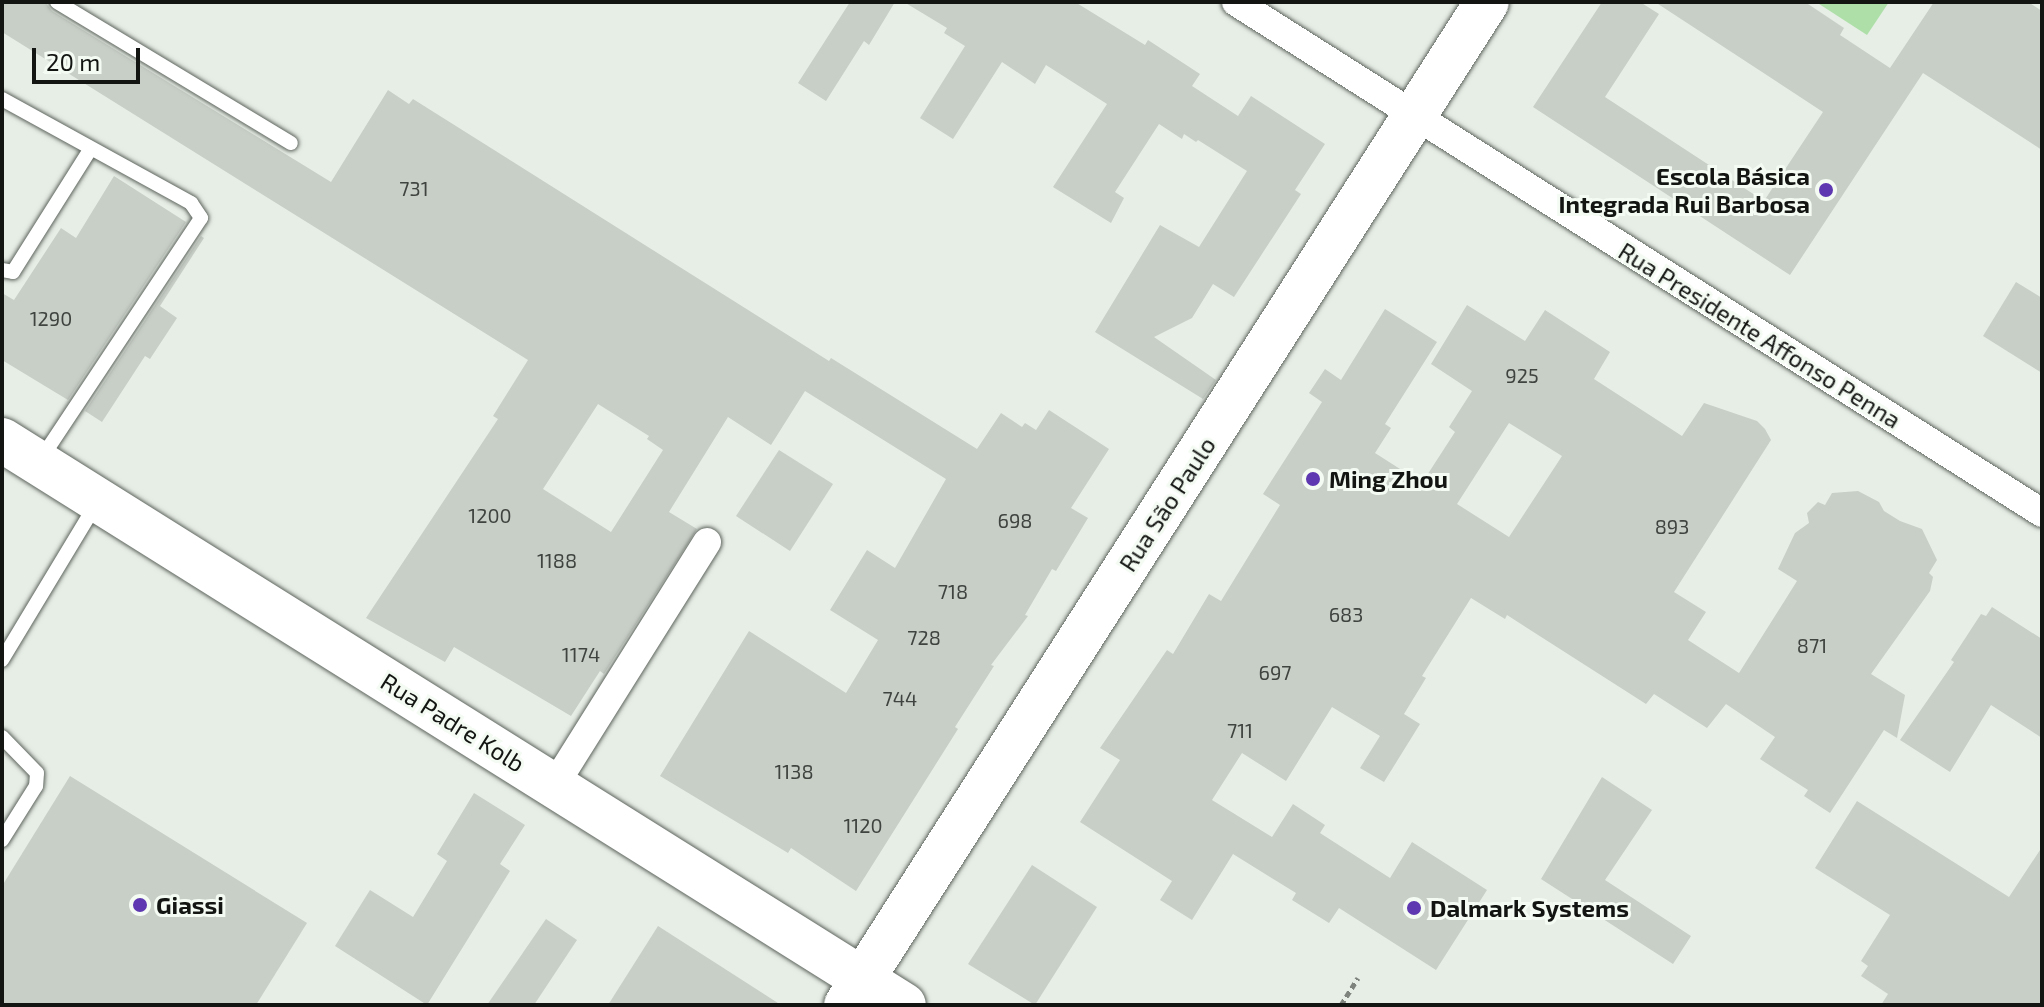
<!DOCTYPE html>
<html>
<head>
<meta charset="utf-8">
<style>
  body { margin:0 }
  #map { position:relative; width:2044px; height:1007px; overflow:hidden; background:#e7eee6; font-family:"Exo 2",sans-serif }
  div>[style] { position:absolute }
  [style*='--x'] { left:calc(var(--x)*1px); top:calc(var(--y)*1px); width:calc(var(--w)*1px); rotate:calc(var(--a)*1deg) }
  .green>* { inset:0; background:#aedfa9 }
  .building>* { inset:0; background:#c8cfc7 }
  .path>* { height:5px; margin-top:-2.5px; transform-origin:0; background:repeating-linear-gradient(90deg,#7f837e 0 6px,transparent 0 10px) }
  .roads { filter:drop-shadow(0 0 2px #5e655e) drop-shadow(0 0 2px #5e655e) }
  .service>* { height:14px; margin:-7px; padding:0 7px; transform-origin:7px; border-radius:7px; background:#fff }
  .minor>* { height:28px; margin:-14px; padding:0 14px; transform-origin:14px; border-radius:14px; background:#fff }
  .primary>* { height:44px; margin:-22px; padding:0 22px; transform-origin:22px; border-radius:22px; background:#fff }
  .dots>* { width:22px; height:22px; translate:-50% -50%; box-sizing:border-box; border:4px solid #f4fbf3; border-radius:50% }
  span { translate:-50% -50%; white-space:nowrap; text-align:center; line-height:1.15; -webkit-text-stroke:6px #f4fbf3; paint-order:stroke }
  .number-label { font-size:20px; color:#404440 }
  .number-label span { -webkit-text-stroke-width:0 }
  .poi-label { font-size:24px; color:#131513; font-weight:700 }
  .right { translate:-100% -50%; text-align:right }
  .left { translate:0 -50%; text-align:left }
  .street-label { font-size:24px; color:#131513 }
  .frame { position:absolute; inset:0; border:4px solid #131513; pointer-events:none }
  .scale { position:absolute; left:32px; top:48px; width:108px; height:36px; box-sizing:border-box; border:4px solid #131513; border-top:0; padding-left:10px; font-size:24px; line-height:28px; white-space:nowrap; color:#131513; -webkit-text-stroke:6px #f4fbf3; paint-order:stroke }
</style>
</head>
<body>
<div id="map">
  <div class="green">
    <i style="clip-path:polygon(1816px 2px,1889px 2px,1867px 35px)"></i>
  </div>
  <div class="building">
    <i style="clip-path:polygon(evenodd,2px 2px,45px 2px,52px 11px,331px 182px,388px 90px,409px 104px,413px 99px,829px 361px,831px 358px,977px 449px,1001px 413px,1022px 427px,1025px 423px,1036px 430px,1049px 410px,1109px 449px,1071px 508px,1088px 518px,1056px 571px,1052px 569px,1025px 615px,1028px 616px,991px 665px,994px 666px,955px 727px,958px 729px,856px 891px,791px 848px,788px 853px,660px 776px,749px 631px,846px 693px,878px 640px,830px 610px,867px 550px,895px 568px,946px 479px,805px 391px,771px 445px,728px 417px,669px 512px,697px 529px,604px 674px,600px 671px,571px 716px,454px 647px,445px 662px,366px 618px,498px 419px,493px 416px,528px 360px,2px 32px,2px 2px,598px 404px,649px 436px,647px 439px,663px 450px,611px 532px,543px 489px,598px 404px)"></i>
    <i style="clip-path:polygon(850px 2px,895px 2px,869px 45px,864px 41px,826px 101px,798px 83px)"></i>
    <i style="clip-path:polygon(904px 2px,1075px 2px,1145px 45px,1148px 40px,1200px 74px,1192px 86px,1238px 116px,1251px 96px,1325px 144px,1295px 190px,1301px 194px,1234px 297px,1213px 284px,1192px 318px,1154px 337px,1216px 380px,1203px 399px,1095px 332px,1160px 225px,1199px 247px,1247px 171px,1198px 140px,1196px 142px,1184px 134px,1182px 139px,1159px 124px,1115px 192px,1124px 198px,1111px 223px,1053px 187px,1107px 104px,1046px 65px,1035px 84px,1002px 62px,953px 139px,920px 118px,965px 46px,944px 33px,947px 28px)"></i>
    <i style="clip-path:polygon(1602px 2px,1640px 2px,1659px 14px,1605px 97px,1764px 201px,1823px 112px,1655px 2px,1805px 2px,1844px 28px,1840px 35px,1890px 68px,1934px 2px,2028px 2px,2042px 11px,2042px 150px,1923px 73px,1790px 275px,1533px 107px)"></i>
    <i style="clip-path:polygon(114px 176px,186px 222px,68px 400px,2px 360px,2px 293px,14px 300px,61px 228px,76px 238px)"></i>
    <i style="clip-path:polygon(201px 236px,204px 238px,160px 306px,177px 318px,150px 359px,145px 356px,102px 422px,85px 411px)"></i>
    <i style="clip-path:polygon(2016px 282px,2042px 298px,2042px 373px,1983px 336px)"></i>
    <i style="clip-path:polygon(evenodd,1467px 305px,1525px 341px,1545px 310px,1610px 352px,1594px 379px,1682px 436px,1704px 403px,1757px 421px,1765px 429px,1771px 440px,1674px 592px,1706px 612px,1688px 640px,1739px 673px,1797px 581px,1778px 569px,1795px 533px,1809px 523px,1807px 513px,1818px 502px,1825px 505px,1832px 493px,1858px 491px,1879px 502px,1884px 511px,1900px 521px,1922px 529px,1937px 560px,1929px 573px,1933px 577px,1930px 591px,1871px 674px,1905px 695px,1897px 738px,1884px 730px,1830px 813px,1804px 796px,1808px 790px,1760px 759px,1775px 737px,1726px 704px,1707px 728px,1654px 694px,1646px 704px,1507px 615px,1505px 619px,1471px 598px,1422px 676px,1426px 678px,1404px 714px,1420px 724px,1384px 782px,1360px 768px,1380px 736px,1332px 707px,1286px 781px,1242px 753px,1212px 800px,1272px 837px,1293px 804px,1325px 825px,1320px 833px,1390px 878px,1412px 842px,1487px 890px,1436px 970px,1339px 908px,1329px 923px,1292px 900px,1296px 893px,1233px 854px,1192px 920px,1160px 900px,1172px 881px,1080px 822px,1120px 760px,1100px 748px,1167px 650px,1173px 654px,1209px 594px,1221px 601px,1280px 505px,1263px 494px,1322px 402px,1309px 393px,1325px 369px,1341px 380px,1385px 309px,1437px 342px,1385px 424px,1391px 428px,1375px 453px,1422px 483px,1455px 432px,1449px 427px,1472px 391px,1431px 364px,1467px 305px,1509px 423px,1562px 456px,1509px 537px,1457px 504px,1509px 423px)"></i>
    <i style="clip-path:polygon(779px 450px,833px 484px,790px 551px,736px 516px)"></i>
    <i style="clip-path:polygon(1992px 607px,2042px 639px,2042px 738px,1991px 705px,1950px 772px,1900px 740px,1954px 662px,1951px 660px,1981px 614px,1986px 616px)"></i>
    <i style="clip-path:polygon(70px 776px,307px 923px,256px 1005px,2px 1005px,2px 886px)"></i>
    <i style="clip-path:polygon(1602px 777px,1652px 810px,1605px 880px,1691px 936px,1673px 964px,1541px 879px)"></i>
    <i style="clip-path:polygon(474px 793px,525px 825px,500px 864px,510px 871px,427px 1005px,335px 946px,370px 890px,413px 917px,447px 861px,437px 854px)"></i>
    <i style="clip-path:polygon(1857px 801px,2009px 897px,2042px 847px,2042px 1005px,1881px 1005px,1888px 994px,1861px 976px,1868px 966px,1861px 961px,1890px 915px,1815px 868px)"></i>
    <i style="clip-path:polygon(1032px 865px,1097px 907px,1035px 1005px,968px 964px)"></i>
    <i style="clip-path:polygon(546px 919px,577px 940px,534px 1005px,487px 1005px)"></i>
    <i style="clip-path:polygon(658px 926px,781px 1005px,608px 1005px)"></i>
  </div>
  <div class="path">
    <i style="--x:1341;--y:1005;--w:32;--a:-58"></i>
  </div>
  <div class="roads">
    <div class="service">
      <i style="--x:57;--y:2;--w:273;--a:31.1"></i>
      <i style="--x:2;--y:99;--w:216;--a:28.8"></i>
      <i style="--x:191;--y:203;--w:18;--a:56"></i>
      <i style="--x:201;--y:218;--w:291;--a:123.6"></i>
      <i style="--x:2;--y:270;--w:11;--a:10"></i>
      <i style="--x:13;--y:272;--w:146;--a:-57.8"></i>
      <i style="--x:2;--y:660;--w:182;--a:-58.9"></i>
      <i style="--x:2;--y:737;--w:50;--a:45.8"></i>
      <i style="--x:37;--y:773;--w:13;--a:94"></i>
      <i style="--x:36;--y:786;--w:64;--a:122.2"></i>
    </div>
    <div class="minor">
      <i style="--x:1236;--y:2;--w:954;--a:32.37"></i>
      <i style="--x:554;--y:786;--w:288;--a:-57.9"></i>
    </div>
    <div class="primary">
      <i style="--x:2;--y:440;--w:1064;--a:32.06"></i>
      <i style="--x:846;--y:1005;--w:1190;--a:-57.42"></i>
    </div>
  </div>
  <div class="dots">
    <i style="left:1826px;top:190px;background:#5e38b0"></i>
    <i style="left:1313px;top:479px;background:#5e38b0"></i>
    <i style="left:140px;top:905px;background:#5e38b0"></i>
    <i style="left:1414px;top:908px;background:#5e38b0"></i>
  </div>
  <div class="number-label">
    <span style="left:414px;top:188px">731</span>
    <span style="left:51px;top:318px">1290</span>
    <span style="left:1522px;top:375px">925</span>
    <span style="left:490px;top:515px">1200</span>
    <span style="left:1015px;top:520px">698</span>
    <span style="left:1672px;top:526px">893</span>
    <span style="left:557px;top:560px">1188</span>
    <span style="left:953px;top:591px">718</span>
    <span style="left:1346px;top:614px">683</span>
    <span style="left:924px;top:637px">728</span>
    <span style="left:1812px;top:645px">871</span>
    <span style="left:581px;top:654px">1174</span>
    <span style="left:1275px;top:672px">697</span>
    <span style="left:900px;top:698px">744</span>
    <span style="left:1240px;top:730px">711</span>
    <span style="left:794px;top:771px">1138</span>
    <span style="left:863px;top:825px">1120</span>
  </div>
  <div class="poi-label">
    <span class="right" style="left:1810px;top:190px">Escola Básica<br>Integrada Rui Barbosa</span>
    <span class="left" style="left:1329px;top:479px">Ming Zhou</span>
    <span class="left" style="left:156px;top:905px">Giassi</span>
    <span class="left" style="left:1430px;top:908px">Dalmark Systems</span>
  </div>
  <div class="street-label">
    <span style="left:1760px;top:335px;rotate:32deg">Rua Presidente Affonso Penna</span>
    <span style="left:1167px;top:504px;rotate:-57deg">Rua São Paulo</span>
    <span style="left:453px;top:722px;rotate:32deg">Rua Padre Kolb</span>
  </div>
  <div class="frame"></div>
  <div class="scale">20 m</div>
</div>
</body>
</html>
